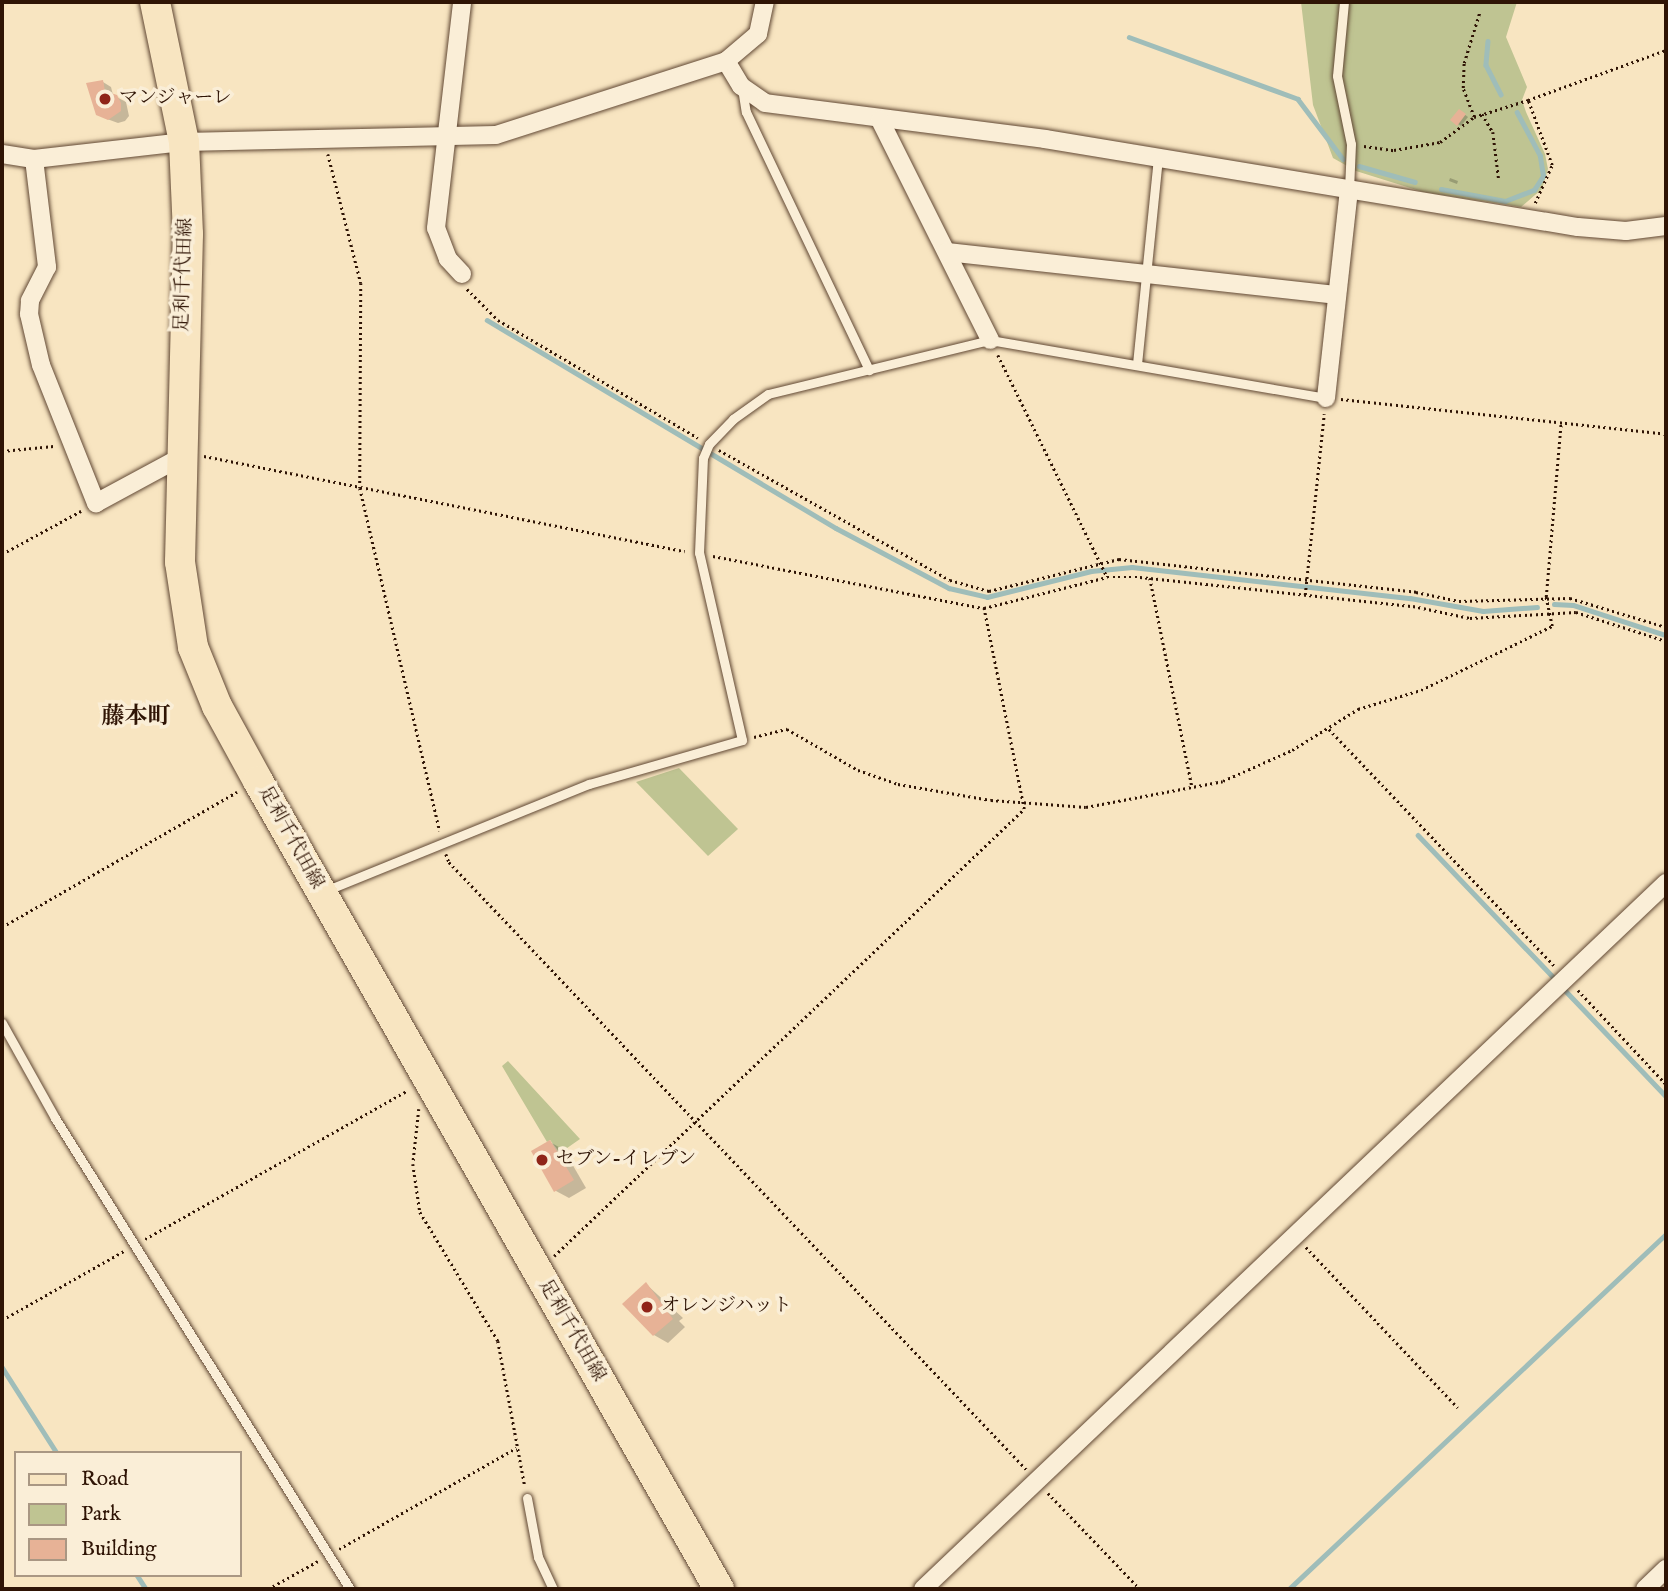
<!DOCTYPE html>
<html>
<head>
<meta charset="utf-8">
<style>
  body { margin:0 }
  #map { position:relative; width:1668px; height:1591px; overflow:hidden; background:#f8e5c1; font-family:"IM FELL English","Noto Serif JP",serif }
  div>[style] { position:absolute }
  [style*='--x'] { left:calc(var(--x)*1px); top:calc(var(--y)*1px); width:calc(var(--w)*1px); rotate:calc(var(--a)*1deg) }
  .green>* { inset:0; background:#bfc492 }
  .shadow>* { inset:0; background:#0003 }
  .stream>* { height:4.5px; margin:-2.25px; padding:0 2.25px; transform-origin:2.25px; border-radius:2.25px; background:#9fbdb9 }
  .building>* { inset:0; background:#e7b296 }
  .path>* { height:2.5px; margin-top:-1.25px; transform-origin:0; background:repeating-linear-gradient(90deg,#2f1405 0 2px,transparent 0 5.5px) }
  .roads { filter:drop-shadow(0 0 2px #614834) drop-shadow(0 0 2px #614834) }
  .service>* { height:9px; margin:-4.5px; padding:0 4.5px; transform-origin:4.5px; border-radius:4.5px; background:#faeed7 }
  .minor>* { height:18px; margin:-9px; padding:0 9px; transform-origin:9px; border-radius:9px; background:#faeed7 }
  .primary>* { height:30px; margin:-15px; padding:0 15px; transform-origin:15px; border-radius:15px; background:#f8e5c1 }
  .dots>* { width:19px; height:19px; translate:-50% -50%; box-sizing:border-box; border:4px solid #faeed7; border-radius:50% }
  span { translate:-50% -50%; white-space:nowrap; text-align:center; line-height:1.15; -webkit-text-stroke:7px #faeed7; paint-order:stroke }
  .poi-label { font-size:19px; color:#2f1405 }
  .left { translate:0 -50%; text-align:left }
  .street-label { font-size:19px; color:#2f1405 }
  .quarter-label { font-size:23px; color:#2f1405; font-weight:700 }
  .frame { position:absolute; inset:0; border:4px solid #2f1405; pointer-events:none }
  .legend { position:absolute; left:14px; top:1451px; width:228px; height:126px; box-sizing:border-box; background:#faeed7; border:2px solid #a99783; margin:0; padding:9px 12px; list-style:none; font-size:21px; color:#2f1405 }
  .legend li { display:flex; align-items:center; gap:14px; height:35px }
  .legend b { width:35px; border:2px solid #a99783 }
</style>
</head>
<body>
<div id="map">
  <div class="green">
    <i style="clip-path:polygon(1301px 2px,1517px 2px,1506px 37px,1527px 87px,1522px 100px,1526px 112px,1545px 154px,1548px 169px,1542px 189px,1521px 207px,1423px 192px,1356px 171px,1333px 158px,1313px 105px)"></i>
    <i style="clip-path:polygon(679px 768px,738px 829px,708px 856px,636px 782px)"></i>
    <i style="clip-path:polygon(508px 1061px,580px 1139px,560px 1153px,550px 1140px,547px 1142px,502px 1066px)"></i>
  </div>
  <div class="shadow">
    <i style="clip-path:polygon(103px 82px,111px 87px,113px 95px,126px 102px,129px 116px,125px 121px,118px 123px,107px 119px)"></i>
    <i style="clip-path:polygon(1460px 111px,1468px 117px,1461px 126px,1458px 124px)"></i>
    <i style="clip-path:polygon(1450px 178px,1458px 181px,1457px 184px,1449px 181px)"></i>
    <i style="clip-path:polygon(550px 1142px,564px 1150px,586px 1188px,569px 1198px,556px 1191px)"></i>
    <i style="clip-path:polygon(646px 1284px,683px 1318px,679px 1321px,685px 1327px,668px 1343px,654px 1335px)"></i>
  </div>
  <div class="stream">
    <i style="--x:1129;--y:37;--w:180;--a:20.1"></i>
    <i style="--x:1298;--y:99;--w:75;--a:53.1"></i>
    <i style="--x:1488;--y:41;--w:24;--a:95"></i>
    <i style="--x:1486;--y:65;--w:33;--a:63"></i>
    <i style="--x:1359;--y:166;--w:58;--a:15.9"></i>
    <i style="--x:1441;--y:189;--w:65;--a:10.6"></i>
    <i style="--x:1505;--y:201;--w:31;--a:-21"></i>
    <i style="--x:1534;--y:190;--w:17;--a:-57"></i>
    <i style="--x:1543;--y:176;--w:20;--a:-99"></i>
    <i style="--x:1540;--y:156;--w:49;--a:-118.1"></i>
    <i style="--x:487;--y:320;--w:406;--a:30.8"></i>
    <i style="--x:836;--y:528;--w:128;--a:28"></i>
    <i style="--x:949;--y:588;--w:39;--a:13"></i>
    <i style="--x:987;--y:597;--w:107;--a:-14"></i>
    <i style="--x:1091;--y:571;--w:41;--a:-5.6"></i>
    <i style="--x:1132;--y:567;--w:280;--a:6.4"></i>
    <i style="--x:1410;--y:598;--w:74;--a:10.1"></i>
    <i style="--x:1483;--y:611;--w:54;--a:-4.2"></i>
    <i style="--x:1554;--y:604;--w:19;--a:3"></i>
    <i style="--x:1573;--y:605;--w:98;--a:17.9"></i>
    <i style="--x:1418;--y:835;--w:202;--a:46.4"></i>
    <i style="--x:1563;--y:988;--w:149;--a:46.4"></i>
    <i style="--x:2;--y:1367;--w:102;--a:57.4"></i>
    <i style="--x:137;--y:1575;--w:17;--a:57"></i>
    <i style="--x:1289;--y:1589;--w:518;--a:-43.28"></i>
  </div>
  <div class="building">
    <i style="clip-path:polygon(103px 80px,105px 91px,117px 95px,121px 103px,121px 111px,108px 120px,96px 115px,86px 83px)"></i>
    <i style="clip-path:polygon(1459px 109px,1466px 114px,1457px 126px,1450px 120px)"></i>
    <i style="clip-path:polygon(550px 1140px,574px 1180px,554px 1192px,531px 1151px)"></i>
    <i style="clip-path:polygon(646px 1282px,673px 1319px,653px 1336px,622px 1304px)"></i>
  </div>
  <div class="path">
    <i style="--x:1482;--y:114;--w:21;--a:59"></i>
    <i style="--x:1493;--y:132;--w:49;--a:83"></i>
    <i style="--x:1474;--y:117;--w:31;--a:-111"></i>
    <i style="--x:1463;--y:88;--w:25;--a:-88"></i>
    <i style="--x:1464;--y:63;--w:54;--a:-72.9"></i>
    <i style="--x:1364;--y:146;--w:30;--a:8"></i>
    <i style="--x:1394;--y:150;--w:47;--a:-9.9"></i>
    <i style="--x:1440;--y:142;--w:42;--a:-36.3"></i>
    <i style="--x:1474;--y:117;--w:57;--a:-17.5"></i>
    <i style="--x:328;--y:154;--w:133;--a:75.7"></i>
    <i style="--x:361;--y:283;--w:205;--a:90.3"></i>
    <i style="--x:360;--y:488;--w:352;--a:76.9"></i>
    <i style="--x:1535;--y:203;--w:42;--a:-65.9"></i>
    <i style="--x:1552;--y:165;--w:69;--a:-110.3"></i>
    <i style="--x:1528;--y:100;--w:147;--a:-19.9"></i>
    <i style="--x:467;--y:289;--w:44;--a:45"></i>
    <i style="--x:498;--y:320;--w:232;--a:30.5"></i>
    <i style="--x:998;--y:355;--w:247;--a:63.8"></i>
    <i style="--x:1107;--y:577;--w:33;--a:0"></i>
    <i style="--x:1140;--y:577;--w:275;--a:6.1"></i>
    <i style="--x:1413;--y:606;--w:58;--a:11.9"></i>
    <i style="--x:1470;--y:618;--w:106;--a:-3.2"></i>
    <i style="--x:1576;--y:612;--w:95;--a:17.9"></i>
    <i style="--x:1341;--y:399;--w:327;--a:6.1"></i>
    <i style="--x:719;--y:450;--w:265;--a:29.4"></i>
    <i style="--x:950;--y:580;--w:41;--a:15.8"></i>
    <i style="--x:989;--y:591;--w:134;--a:-13.8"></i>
    <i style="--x:1119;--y:559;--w:299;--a:6.3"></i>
    <i style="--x:1416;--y:592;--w:44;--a:11.8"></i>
    <i style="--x:1459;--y:601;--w:111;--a:-1.5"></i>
    <i style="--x:1570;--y:598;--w:100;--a:16.8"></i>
    <i style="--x:2;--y:451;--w:52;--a:-5.5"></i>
    <i style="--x:204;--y:456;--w:490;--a:11.2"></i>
    <i style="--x:2;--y:554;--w:90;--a:-28.6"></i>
    <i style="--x:713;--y:556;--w:276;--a:10.9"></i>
    <i style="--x:984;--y:608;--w:127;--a:-14.1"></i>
    <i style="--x:1150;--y:578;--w:213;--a:78.6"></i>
    <i style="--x:1305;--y:595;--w:182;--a:-84"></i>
    <i style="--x:1329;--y:729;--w:329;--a:46.4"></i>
    <i style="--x:754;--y:737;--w:34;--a:-14"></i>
    <i style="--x:787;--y:729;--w:82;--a:30"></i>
    <i style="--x:858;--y:770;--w:42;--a:19.3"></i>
    <i style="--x:898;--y:784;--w:94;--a:9.8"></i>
    <i style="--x:991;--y:800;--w:95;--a:4.2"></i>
    <i style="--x:1086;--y:807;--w:139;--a:-10.7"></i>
    <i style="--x:1223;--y:781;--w:76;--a:-24.2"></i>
    <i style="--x:1292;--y:750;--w:78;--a:-31.8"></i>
    <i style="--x:1358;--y:709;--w:66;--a:-16.8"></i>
    <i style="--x:1421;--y:690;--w:146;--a:-26"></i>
    <i style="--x:1552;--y:626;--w:30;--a:-102"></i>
    <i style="--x:1546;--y:597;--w:175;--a:-85.1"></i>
    <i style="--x:446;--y:854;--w:9;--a:69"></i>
    <i style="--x:449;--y:862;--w:839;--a:46.45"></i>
    <i style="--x:2;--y:927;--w:271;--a:-29.9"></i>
    <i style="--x:1578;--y:990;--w:129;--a:46.9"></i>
    <i style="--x:419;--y:1109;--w:55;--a:96.2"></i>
    <i style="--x:413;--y:1164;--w:49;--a:81.7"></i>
    <i style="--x:420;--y:1212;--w:151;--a:58.8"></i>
    <i style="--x:498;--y:1341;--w:147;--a:79.5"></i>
    <i style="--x:145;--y:1239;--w:301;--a:-29.5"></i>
    <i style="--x:1306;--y:1247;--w:221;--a:46.6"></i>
    <i style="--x:554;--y:1256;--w:649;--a:-43.56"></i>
    <i style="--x:1024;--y:809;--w:205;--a:-101.3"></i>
    <i style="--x:2;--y:1320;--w:140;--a:-29.5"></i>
    <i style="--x:1048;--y:1493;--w:133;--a:46.2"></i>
    <i style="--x:339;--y:1549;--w:204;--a:-29.7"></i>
    <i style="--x:268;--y:1589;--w:57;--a:-29.2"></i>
  </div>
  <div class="roads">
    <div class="service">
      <i style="--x:1344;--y:2;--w:74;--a:95.4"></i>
      <i style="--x:1337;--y:76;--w:69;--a:78.4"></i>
      <i style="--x:1351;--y:144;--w:45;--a:92.5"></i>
      <i style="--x:742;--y:88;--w:24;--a:81"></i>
      <i style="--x:746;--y:112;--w:286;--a:64.5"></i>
      <i style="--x:1137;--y:364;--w:208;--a:-84.2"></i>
      <i style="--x:325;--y:891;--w:285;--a:-22.1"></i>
      <i style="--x:589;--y:784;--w:159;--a:-16"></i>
      <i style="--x:742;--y:740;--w:192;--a:-102.9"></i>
      <i style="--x:699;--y:553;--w:95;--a:-87.6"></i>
      <i style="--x:703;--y:458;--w:15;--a:-67"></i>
      <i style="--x:709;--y:444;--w:35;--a:-46"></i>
      <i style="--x:733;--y:419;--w:43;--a:-35.5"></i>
      <i style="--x:768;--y:394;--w:228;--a:-13.7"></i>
      <i style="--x:990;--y:340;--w:341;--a:9.8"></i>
      <i style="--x:2;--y:1023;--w:109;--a:60.8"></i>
      <i style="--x:55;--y:1118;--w:556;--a:57.94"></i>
      <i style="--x:527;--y:1498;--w:60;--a:79.4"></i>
      <i style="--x:538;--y:1557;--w:35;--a:65"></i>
    </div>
    <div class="minor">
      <i style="--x:726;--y:61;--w:29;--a:59"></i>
      <i style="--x:741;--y:86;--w:29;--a:35"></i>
      <i style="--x:765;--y:103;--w:282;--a:7.3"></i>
      <i style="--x:1045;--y:139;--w:540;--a:9.38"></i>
      <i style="--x:1578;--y:227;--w:48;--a:4.8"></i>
      <i style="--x:1626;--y:231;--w:40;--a:-7.1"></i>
      <i style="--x:880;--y:120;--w:246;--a:63.4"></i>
      <i style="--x:2;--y:154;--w:32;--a:9"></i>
      <i style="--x:34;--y:159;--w:151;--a:-6.5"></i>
      <i style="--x:184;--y:142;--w:312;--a:-1.3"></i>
      <i style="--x:496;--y:135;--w:242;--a:-17.8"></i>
      <i style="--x:726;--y:61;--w:42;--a:-40.2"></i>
      <i style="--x:758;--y:34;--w:33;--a:-78"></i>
      <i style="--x:34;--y:159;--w:109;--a:83.1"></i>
      <i style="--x:47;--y:267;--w:38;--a:117"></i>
      <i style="--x:30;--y:301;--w:13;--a:94"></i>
      <i style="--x:29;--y:314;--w:52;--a:76.8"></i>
      <i style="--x:41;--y:365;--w:149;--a:68.3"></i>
      <i style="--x:96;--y:503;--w:97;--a:-28.4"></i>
      <i style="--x:947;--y:252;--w:391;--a:6.3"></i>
      <i style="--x:462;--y:274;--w:21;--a:-133"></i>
      <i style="--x:448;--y:259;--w:33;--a:-111"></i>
      <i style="--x:436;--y:228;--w:227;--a:-83.4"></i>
      <i style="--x:1326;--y:398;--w:210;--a:-83.7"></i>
      <i style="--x:923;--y:1589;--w:1025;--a:-43.54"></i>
      <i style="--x:1645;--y:1589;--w:29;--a:-44"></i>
    </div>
    <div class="primary">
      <i style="--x:155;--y:2;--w:143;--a:78.3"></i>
      <i style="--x:184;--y:142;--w:92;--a:87.5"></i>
      <i style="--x:188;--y:234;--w:328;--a:91.4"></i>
      <i style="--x:180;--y:562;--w:86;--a:81.3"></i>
      <i style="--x:193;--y:647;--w:64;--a:67.9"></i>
      <i style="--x:217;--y:706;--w:85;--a:61.3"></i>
      <i style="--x:258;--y:781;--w:930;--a:60.29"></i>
    </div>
  </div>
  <div class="dots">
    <i style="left:105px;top:99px;background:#8f2418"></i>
    <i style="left:542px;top:1160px;background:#8f2418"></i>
    <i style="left:647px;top:1307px;background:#8f2418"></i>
  </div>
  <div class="poi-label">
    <span class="left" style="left:119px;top:99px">マンジャーレ</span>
    <span class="left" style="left:556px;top:1160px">セブン-イレブン</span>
    <span class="left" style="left:661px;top:1307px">オレンジハット</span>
  </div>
  <div class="street-label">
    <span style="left:185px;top:275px;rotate:-88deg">足利千代田線</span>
    <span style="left:290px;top:838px;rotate:61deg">足利千代田線</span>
    <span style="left:571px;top:1331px;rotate:60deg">足利千代田線</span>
  </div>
  <div class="quarter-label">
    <span style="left:136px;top:717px">藤本町</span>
  </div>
  <div class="frame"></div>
  <ul class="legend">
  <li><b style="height:9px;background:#f8e5c1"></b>Road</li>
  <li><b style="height:19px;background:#bfc492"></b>Park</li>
  <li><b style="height:19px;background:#e7b296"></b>Building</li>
  </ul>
</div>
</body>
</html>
